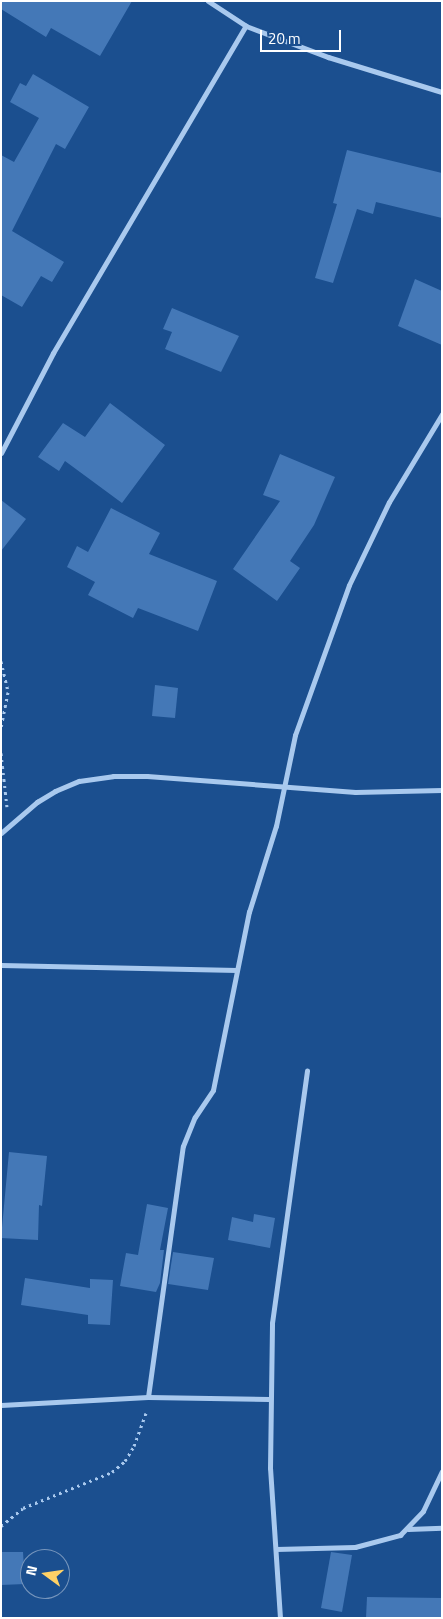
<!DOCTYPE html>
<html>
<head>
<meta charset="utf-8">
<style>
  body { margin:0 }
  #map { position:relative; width:443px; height:1619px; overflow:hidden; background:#1b4f8f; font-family:"Titillium Web",sans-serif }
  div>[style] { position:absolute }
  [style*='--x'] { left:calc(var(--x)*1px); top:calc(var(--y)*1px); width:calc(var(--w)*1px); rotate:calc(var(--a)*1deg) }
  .building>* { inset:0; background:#4478b7 }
  .path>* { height:3px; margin-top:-1.5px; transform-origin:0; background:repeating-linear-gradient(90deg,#a9c9ee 0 2.5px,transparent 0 6.5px) }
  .minor>* { height:5px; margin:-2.5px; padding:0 2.5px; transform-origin:2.5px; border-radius:2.5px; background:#a9c9ee }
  span { translate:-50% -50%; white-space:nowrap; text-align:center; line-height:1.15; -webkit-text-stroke:4.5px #1b4f8f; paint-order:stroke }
  .frame { position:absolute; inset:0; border:2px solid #fff; pointer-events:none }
  .north { position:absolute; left:20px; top:1549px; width:50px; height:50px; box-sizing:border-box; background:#1b4f8f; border:1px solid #7695bc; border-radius:50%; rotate:284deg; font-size:14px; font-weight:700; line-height:20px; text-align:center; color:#fff }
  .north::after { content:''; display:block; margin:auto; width:18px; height:22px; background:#ffd166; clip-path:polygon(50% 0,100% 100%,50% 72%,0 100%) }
  .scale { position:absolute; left:260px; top:30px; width:81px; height:22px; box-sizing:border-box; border:2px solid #fff; border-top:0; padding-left:6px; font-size:15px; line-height:18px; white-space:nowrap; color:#fff; -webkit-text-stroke:4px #1b4f8f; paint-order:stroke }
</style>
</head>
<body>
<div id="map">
  <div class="building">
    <i style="clip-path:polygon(1px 1px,132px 1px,100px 56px,51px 28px,46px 37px,1px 9px)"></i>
    <i style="clip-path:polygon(33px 74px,89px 107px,65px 149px,56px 144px,12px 231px,64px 262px,52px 282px,41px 276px,22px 307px,1px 295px,1px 155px,14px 162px,39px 118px,10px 102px,20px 83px,26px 86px)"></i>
    <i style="clip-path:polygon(347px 150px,442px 173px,442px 218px,376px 202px,373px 214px,357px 209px,333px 283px,315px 278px,337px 204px,333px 203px)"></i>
    <i style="clip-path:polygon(415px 279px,442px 291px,442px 345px,398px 326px)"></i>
    <i style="clip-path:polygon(172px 308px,239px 336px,221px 372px,165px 349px,172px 332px,163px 329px)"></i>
    <i style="clip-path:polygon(110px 403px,165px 445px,122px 503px,65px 461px,59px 471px,38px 457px,63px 423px,85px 437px)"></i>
    <i style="clip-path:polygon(280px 454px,335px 477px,314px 525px,290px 561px,300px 568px,277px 601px,233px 569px,280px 501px,263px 495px)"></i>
    <i style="clip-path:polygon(1px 500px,26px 519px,1px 551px)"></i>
    <i style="clip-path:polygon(111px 508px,160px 533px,149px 554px,217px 581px,198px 631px,138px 608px,133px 618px,88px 595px,95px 582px,67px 567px,77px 546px,88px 552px)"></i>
    <i style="clip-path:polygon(155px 685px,178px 688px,175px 718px,152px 716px)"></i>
    <i style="clip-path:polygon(9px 1152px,47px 1156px,42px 1206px,39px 1205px,38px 1240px,1px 1238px)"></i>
    <i style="clip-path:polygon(147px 1204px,168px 1208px,160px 1250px,164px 1250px,160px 1283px,156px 1292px,120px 1286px,126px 1253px,138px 1255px)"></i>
    <i style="clip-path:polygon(254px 1214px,275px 1218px,270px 1248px,228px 1240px,232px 1217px,253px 1222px)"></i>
    <i style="clip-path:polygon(173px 1252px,214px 1258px,208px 1290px,168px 1284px)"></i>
    <i style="clip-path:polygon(25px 1278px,90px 1288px,90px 1279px,113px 1280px,110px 1325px,88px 1324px,88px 1315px,21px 1305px)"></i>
    <i style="clip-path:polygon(1px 1552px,23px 1552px,25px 1584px,1px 1585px)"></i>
    <i style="clip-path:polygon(331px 1552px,352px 1555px,342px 1612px,321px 1608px)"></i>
    <i style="clip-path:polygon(367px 1597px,442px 1598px,442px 1618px,366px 1618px)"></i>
  </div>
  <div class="path">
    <i style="--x:1;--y:661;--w:32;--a:77"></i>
    <i style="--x:8;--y:692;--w:36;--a:101"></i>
    <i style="--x:1;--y:753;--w:54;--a:83.7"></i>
    <i style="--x:1;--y:1526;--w:28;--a:-39"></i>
    <i style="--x:23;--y:1508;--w:96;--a:-22"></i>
    <i style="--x:112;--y:1472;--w:17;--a:-40"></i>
    <i style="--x:125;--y:1461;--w:17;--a:-59"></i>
    <i style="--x:134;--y:1446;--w:35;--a:-70"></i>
  </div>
  <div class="minor">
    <i style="--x:208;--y:1;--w:45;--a:33.3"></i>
    <i style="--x:246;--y:26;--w:88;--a:20.7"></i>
    <i style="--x:328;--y:57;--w:119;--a:17.1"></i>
    <i style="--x:1;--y:453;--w:113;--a:-62.5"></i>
    <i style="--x:53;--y:353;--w:380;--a:-59.5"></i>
    <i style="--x:1;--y:833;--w:48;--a:-40.7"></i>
    <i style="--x:37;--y:802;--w:21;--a:-31"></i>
    <i style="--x:55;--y:791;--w:26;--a:-23"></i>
    <i style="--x:79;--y:781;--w:34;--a:-8"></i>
    <i style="--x:113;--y:776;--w:34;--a:0"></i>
    <i style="--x:147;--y:776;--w:209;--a:4.4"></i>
    <i style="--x:355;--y:792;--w:87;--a:-1.3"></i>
    <i style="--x:1;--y:965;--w:236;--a:1.2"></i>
    <i style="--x:148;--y:1397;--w:253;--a:-82.1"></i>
    <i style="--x:183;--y:1146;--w:31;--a:-68"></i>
    <i style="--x:195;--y:1117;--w:32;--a:-56"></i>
    <i style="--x:213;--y:1090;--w:182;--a:-78.6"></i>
    <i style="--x:249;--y:912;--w:90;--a:-72.6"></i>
    <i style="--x:276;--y:826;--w:93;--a:-78.2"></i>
    <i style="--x:295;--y:735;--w:159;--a:-70.2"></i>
    <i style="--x:349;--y:585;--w:92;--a:-64.3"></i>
    <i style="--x:389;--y:502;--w:103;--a:-58.9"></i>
    <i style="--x:1;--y:1405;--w:147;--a:-3.1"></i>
    <i style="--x:148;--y:1397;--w:121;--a:0.9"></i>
    <i style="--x:408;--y:1529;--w:34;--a:-2"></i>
    <i style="--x:276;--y:1549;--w:79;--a:-1.5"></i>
    <i style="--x:355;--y:1547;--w:47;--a:-14.9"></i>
    <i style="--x:400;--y:1535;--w:33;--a:-46"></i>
    <i style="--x:423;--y:1511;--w:44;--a:-64.6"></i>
    <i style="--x:280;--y:1618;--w:150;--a:-93.8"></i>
    <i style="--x:270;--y:1468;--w:145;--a:-89.2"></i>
    <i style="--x:272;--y:1323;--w:255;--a:-82.1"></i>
  </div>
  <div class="frame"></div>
  <div class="north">N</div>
  <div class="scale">20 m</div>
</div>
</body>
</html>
